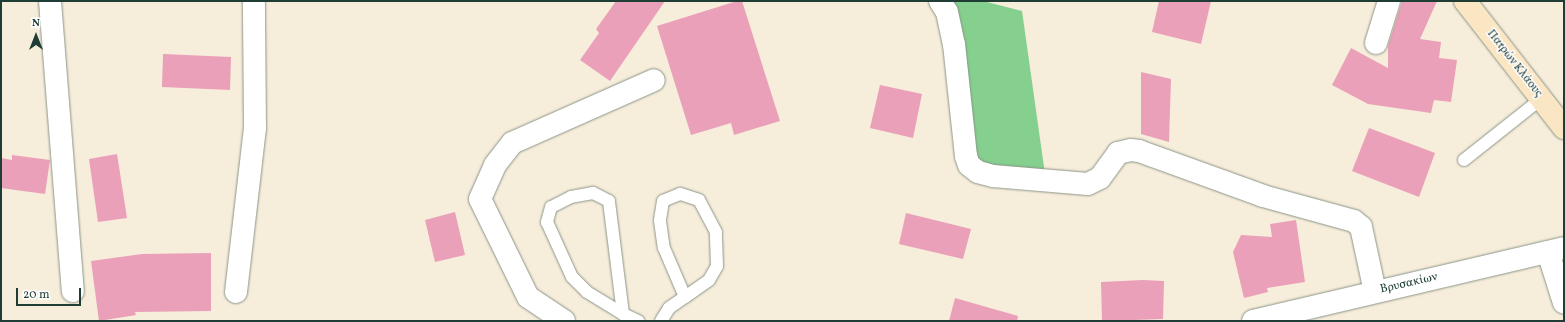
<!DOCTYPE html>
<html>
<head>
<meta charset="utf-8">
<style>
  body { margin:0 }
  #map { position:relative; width:1565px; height:322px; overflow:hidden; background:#f7eddb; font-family:Vollkorn,serif }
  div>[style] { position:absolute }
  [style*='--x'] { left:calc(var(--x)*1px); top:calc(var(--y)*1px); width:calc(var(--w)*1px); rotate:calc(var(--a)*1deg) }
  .green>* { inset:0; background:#85d08e }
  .building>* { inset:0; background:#eaa0b9 }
  .roads { filter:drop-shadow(0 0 1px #8b9588) drop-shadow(0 0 1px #8b9588) }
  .lane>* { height:12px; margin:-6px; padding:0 6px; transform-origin:6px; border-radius:6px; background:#fff }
  .street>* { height:22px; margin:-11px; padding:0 11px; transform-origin:11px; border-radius:11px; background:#fff }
  .secondary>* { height:22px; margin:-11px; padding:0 11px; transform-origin:11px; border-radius:11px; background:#fbe6c3 }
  span { translate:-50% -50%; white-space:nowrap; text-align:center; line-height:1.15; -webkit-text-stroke:3px #fff; paint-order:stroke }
  .street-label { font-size:12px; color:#1f3d34 }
  .frame { position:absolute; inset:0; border:2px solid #1f3d34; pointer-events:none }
  .north { position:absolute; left:16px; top:16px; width:40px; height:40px; -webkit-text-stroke:3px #fff; paint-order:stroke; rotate:0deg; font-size:11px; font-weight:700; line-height:16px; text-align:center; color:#1f3d34 }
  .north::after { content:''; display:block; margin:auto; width:14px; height:18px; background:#1f3d34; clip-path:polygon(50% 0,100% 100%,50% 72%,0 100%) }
  .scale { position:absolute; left:16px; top:288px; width:65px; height:18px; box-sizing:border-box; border:2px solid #1f3d34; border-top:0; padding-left:5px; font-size:12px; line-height:14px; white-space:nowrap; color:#1f3d34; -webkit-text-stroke:3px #fff; paint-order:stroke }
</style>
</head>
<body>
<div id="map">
  <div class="green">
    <i style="clip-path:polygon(946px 1px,983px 1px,1022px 11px,1045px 174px,978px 169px)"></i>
  </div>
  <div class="building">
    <i style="clip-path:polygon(616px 1px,665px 1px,610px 81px,580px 60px,599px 33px,596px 29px)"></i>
    <i style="clip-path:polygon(737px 1px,742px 1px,780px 121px,734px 135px,731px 123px,691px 135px,657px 26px)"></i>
    <i style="clip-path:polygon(1159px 1px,1211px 1px,1201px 44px,1152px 32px)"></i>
    <i style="clip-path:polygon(1402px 1px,1437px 1px,1420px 39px,1441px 42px,1439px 58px,1457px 60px,1451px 102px,1434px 100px,1431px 113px,1368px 104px,1332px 85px,1351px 48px,1388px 68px,1388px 46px)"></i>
    <i style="clip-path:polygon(163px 54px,231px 57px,230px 90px,162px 87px)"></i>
    <i style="clip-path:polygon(1141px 72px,1171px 79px,1169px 142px,1141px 134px)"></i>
    <i style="clip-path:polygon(880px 85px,922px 94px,913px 138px,870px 128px)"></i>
    <i style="clip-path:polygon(1369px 128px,1435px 153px,1419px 197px,1352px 171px)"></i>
    <i style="clip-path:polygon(117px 154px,127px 218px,98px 222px,89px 159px)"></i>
    <i style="clip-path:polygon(12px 155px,50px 160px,45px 194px,1px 188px,1px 158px,12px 160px)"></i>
    <i style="clip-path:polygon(455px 212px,465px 255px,435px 262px,425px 220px)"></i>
    <i style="clip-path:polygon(906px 213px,971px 229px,963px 259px,899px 244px)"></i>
    <i style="clip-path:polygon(1296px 220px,1305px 282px,1267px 288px,1268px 292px,1244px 298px,1233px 252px,1241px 235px,1272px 237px,1270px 224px)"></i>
    <i style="clip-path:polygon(211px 253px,211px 311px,135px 312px,136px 315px,99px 321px,91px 261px,142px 254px)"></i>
    <i style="clip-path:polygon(1143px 280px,1164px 281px,1163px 319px,1102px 321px,1101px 282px)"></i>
    <i style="clip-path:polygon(955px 298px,1018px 316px,1017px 321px,949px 321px)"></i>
  </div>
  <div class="roads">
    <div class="lane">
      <i style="--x:1464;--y:160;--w:98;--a:-38.4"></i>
      <i style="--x:623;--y:314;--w:114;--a:-97.1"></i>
      <i style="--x:609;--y:201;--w:18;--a:-153"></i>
      <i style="--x:593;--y:193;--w:22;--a:170"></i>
      <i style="--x:571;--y:197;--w:22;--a:153"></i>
      <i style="--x:551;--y:207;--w:16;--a:105"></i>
      <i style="--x:547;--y:222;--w:60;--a:65.6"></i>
      <i style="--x:572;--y:277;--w:21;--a:45"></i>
      <i style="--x:587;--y:292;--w:42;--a:31.4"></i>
      <i style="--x:623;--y:314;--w:17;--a:25"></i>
      <i style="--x:661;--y:321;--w:15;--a:-58"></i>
      <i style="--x:669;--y:308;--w:19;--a:-35"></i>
      <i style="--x:685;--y:297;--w:29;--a:-35"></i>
      <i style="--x:709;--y:280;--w:16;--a:-60"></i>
      <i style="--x:717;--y:266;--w:34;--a:-92"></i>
      <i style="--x:716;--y:232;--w:36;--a:-118"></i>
      <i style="--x:699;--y:200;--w:20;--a:-162"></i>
      <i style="--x:680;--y:194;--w:18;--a:158"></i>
      <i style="--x:663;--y:201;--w:20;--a:99"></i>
      <i style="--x:660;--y:221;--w:27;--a:82"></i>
      <i style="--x:664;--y:248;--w:53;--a:66.8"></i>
    </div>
    <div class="street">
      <i style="--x:50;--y:1;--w:291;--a:85.5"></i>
      <i style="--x:940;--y:1;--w:13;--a:58"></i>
      <i style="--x:947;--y:12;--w:33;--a:78"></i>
      <i style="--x:954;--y:44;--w:113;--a:83.9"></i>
      <i style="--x:966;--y:156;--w:9;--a:72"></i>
      <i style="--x:969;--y:165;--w:11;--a:38"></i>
      <i style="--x:978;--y:172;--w:16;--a:15"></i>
      <i style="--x:993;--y:176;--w:95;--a:4.8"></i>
      <i style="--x:1088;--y:184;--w:13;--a:-27"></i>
      <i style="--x:1100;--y:178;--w:31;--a:-54"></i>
      <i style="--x:1118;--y:153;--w:13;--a:-13"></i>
      <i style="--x:1131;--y:150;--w:8;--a:7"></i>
      <i style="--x:1139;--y:151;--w:132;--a:19.9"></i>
      <i style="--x:1263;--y:196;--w:94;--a:15.4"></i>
      <i style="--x:1354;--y:221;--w:9;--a:41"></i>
      <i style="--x:1361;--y:227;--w:66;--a:77.8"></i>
      <i style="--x:1376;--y:43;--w:44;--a:-72.8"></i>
      <i style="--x:1548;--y:252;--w:53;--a:72.6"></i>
      <i style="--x:236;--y:292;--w:165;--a:-83.4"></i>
      <i style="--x:255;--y:128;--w:127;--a:-90.5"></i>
      <i style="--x:564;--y:321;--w:43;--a:-146.3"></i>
      <i style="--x:528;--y:297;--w:109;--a:-116.1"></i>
      <i style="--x:480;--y:199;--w:37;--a:-66"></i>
      <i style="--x:495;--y:165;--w:28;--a:-52"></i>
      <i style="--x:512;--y:143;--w:155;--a:-23.9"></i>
      <i style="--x:1253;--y:321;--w:319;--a:-13.2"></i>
    </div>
    <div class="secondary">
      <i style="--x:1465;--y:1;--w:161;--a:52.1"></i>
    </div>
  </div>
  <div class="street-label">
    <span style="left:1514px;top:64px;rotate:52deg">Πατρών Κλάους</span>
    <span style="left:1409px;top:284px;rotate:-13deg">Βρυσακίων</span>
  </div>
  <div class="frame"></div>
  <div class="north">N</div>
  <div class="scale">20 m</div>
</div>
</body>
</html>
